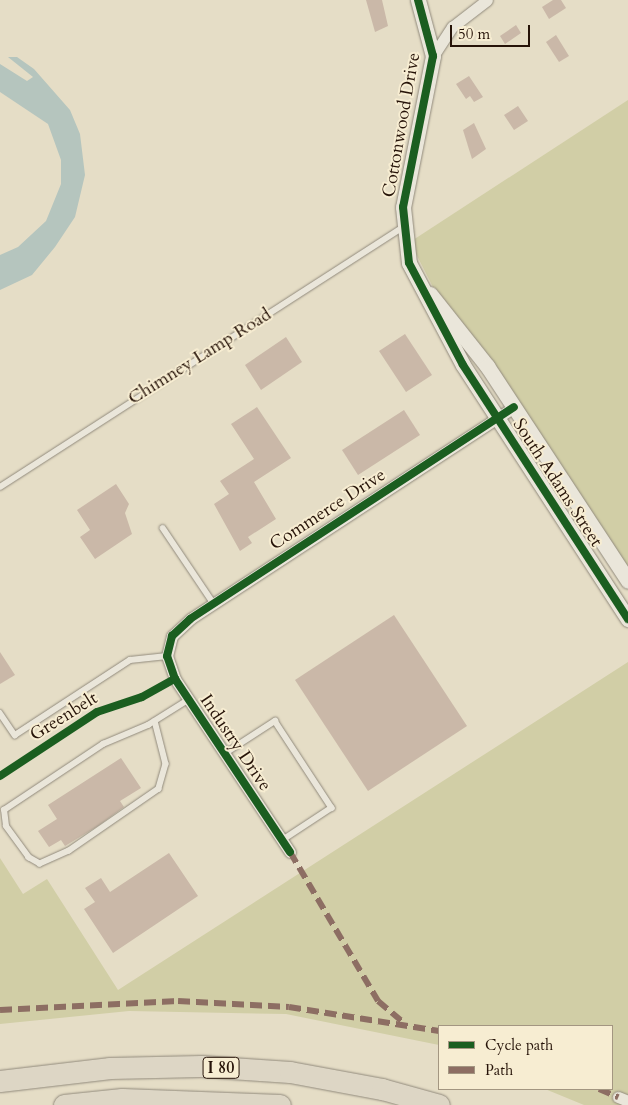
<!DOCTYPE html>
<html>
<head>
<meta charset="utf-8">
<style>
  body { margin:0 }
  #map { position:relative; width:628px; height:1105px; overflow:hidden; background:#e5ddc6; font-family:Cardo,serif }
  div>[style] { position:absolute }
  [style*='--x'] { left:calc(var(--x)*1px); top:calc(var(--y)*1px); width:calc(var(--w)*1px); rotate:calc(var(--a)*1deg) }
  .green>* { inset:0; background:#d1cea6 }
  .water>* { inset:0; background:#b5c5be }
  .building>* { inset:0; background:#cab8a8 }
  .roads { filter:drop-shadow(0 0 1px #918a7c) drop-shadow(0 0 1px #918a7c) }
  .service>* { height:5.5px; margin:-2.75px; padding:0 2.75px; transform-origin:2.75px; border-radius:2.75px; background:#eae6da }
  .minor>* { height:11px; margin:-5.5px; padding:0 5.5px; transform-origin:5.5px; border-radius:5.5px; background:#eae6da }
  .tertiary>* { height:15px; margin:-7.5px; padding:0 7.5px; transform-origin:7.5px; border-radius:7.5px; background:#eae6da }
  .motorway>* { height:21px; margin:-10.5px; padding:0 10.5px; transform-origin:10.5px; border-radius:10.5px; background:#ddd6c5 }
  .quiet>* { height:6px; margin-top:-3px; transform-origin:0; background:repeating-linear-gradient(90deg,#8d6e63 0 12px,transparent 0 18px) }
  .cycleway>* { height:8px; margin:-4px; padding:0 4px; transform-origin:4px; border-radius:4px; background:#1b5e20 }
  span { translate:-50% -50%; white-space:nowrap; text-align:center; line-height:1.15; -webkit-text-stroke:4px #f7edd2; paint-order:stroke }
  .shield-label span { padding:1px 4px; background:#f7edd2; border:1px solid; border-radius:4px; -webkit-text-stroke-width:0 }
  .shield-label { font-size:16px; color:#261308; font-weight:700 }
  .street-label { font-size:18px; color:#261308 }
  .legend { position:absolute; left:438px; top:1025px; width:175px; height:65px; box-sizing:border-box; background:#f7edd2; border:1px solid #a39681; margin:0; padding:6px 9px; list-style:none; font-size:15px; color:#261308 }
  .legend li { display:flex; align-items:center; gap:10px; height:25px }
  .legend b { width:25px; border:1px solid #a39681 }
  .scale { position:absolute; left:450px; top:25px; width:80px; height:22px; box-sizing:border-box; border:2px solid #261308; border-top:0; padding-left:6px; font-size:15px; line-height:18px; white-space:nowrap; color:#261308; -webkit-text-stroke:4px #f7edd2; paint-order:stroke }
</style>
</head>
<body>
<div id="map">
  <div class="green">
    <i style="clip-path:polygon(628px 100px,628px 571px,436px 293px,410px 242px)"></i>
    <i style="clip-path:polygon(628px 662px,628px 1105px,584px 1105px,545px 1089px,612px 1089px,612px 1026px,439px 1026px,439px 1045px,286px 1014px,129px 1011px,0 1024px,0 858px,23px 894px,47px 879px,118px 990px)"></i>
  </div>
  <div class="water">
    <i style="clip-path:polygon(8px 57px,17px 57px,34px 69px,70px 110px,80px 134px,85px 175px,75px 217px,55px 247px,32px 275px,0 290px,0 255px,18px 247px,46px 221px,61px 184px,61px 160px,48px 124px,0 92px,0 64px,27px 81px,33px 77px)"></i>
  </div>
  <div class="building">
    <i style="clip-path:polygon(366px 0,382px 0,388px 26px,375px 32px)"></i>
    <i style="clip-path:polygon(553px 0,561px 0,566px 8px,549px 19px,542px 7px)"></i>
    <i style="clip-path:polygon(516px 25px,521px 33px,505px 44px,500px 36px)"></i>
    <i style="clip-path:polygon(556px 35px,569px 56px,559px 62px,546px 42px)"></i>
    <i style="clip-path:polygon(469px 76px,483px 97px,474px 102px,470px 96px,466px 99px,456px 84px)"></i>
    <i style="clip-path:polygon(518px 106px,528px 121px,514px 130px,504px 115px)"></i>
    <i style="clip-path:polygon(474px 123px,486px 149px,472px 159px,463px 130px)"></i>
    <i style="clip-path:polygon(405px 334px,432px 375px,406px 392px,379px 351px)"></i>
    <i style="clip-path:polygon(286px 337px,302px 362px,261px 390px,245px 365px)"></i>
    <i style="clip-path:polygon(257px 407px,291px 458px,254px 482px,276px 519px,248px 537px,252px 543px,240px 551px,214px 504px,229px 494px,220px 481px,254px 459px,231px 424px)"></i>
    <i style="clip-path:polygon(404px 410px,420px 435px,358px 475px,342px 450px)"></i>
    <i style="clip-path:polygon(116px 484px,129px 504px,125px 513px,132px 534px,95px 559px,80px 537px,90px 530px,77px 510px)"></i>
    <i style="clip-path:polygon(394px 615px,467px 726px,368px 791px,295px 680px)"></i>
    <i style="clip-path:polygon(0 652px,15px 675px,0 684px)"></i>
    <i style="clip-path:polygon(121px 758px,141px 788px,120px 801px,124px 807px,98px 826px,65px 846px,61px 840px,49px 847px,38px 831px,57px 819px,48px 805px)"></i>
    <i style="clip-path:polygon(169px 853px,198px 896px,113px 953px,84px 909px,95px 902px,85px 888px,101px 878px,110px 892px)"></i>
  </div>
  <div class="roads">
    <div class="service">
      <i style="--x:0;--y:487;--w:478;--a:-32.8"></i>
      <i style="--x:163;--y:528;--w:92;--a:56.1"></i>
      <i style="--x:0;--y:713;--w:27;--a:56"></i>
      <i style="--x:15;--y:735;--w:137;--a:-33.1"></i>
      <i style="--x:130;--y:660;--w:37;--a:-6"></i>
      <i style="--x:155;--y:721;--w:44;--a:75.7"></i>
      <i style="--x:166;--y:764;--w:26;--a:106"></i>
      <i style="--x:159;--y:789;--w:109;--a:145.4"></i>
      <i style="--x:69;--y:851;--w:32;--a:156"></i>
      <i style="--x:40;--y:864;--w:13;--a:-151"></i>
      <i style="--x:29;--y:858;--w:39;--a:-126"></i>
      <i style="--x:6;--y:826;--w:16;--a:-97"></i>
      <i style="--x:4;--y:810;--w:119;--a:-33.7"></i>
      <i style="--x:103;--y:744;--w:49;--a:-22.9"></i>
      <i style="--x:148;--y:725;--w:47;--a:-32"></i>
      <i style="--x:224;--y:754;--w:61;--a:-32.9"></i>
      <i style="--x:275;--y:721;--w:104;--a:56.8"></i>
      <i style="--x:332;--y:808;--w:60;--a:146.6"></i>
    </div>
    <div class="minor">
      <i style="--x:433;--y:56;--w:35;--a:-57"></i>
      <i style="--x:452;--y:27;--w:44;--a:-37.6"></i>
      <i style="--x:290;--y:852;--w:208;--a:-123.6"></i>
      <i style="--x:175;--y:679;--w:24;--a:-109"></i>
      <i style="--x:167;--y:656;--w:21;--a:-76"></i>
      <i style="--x:172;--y:636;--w:25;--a:-43"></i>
      <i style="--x:190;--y:619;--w:387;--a:-33.2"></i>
      <i style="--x:618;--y:1097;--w:11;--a:22"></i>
    </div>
    <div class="tertiary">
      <i style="--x:418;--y:0;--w:58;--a:75"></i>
      <i style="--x:433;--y:56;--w:154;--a:101.2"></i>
      <i style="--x:403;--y:207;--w:56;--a:83.9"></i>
      <i style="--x:409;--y:263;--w:115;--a:62.1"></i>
      <i style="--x:463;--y:365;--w:303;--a:57"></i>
      <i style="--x:430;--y:294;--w:92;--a:51.6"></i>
      <i style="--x:487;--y:366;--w:257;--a:56.7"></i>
    </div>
    <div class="motorway">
      <i style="--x:0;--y:1081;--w:111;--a:-6.7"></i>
      <i style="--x:110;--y:1068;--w:91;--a:-1.3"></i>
      <i style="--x:201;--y:1066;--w:89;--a:3.9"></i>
      <i style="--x:290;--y:1072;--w:94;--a:10.5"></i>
      <i style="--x:382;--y:1089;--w:59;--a:15.7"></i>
      <i style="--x:64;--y:1105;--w:58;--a:-5.9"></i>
      <i style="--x:122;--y:1099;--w:158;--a:2.2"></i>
    </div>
  </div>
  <div class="quiet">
    <i style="--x:290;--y:852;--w:173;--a:59.4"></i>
    <i style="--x:378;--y:1001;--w:31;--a:40"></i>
    <i style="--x:0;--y:1010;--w:178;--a:-2.9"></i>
    <i style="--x:178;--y:1001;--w:111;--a:3.1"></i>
    <i style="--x:289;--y:1007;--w:152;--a:9.1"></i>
    <i style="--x:599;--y:1089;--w:21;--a:23"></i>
  </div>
  <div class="cycleway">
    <i style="--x:418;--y:0;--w:58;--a:75"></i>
    <i style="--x:433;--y:56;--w:154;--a:101.2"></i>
    <i style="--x:403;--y:207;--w:56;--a:83.9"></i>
    <i style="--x:409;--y:263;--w:115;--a:62.1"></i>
    <i style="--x:463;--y:365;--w:303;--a:57"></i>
    <i style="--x:0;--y:776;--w:116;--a:-33.4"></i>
    <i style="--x:97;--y:712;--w:47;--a:-18.4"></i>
    <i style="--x:142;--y:697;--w:38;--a:-29"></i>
    <i style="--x:290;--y:852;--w:208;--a:-123.6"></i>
    <i style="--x:175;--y:679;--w:24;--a:-109"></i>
    <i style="--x:167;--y:656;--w:21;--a:-76"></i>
    <i style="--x:172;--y:636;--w:25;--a:-43"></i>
    <i style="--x:190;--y:619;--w:387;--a:-33.2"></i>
  </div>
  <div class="shield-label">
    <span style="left:221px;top:1068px">I 80</span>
  </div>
  <div class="street-label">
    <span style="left:402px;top:125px;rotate:-80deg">Cottonwood Drive</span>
    <span style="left:200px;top:357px;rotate:-32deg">Chimney Lamp Road</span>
    <span style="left:557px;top:483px;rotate:57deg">South Adams Street</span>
    <span style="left:328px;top:510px;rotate:-33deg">Commerce Drive</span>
    <span style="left:64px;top:717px;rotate:-32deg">Greenbelt</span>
    <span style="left:235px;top:743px;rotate:56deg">Industry Drive</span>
  </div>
  <ul class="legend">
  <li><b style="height:6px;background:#1b5e20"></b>Cycle path</li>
  <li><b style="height:6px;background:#8d6e63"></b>Path</li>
  </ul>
  <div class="scale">50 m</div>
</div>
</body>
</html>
